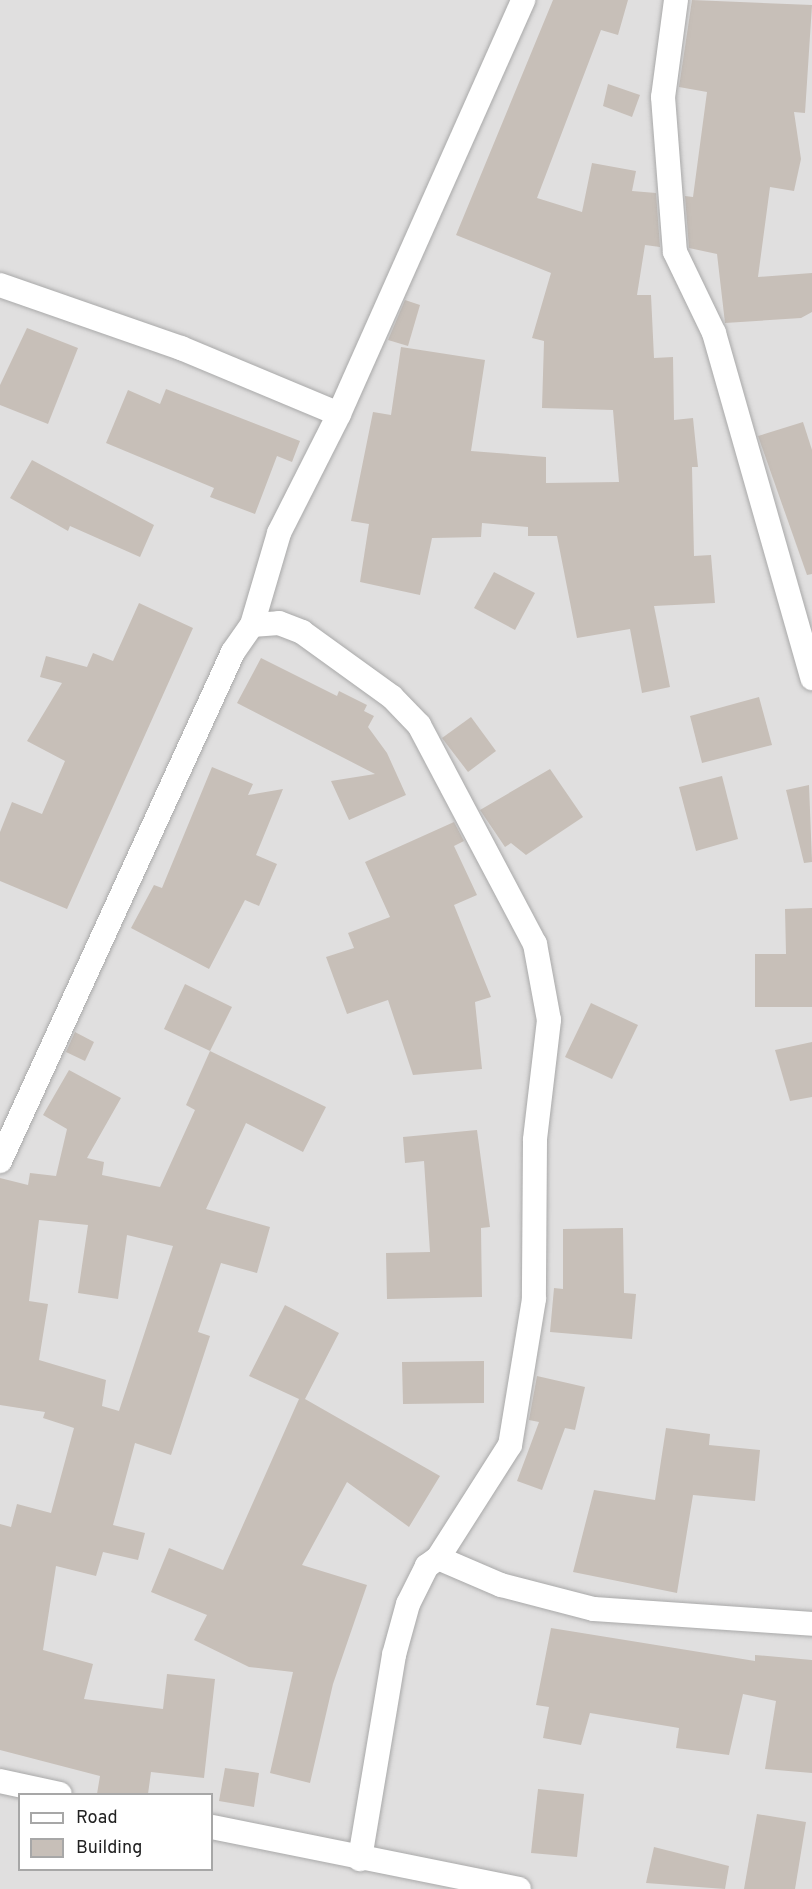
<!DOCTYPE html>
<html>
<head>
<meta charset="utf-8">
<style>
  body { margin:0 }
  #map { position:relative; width:812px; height:1889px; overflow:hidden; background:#f2efe9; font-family:Overpass,sans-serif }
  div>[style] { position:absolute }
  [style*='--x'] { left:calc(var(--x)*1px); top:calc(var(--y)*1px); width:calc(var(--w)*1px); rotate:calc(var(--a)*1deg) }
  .residential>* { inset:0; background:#e0dfdf }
  .building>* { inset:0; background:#c7bfb8 }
  .roads { filter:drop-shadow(0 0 2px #a9a9a9) drop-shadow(0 0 2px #a9a9a9) }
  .street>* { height:24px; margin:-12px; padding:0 12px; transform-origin:12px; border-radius:12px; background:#fff }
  span { translate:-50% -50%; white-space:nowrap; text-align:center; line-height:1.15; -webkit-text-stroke:4.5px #fff; paint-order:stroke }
  .legend { position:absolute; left:18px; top:1793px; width:195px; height:78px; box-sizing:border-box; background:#fff; border:2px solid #a7a7a7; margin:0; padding:8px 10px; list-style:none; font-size:18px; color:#222 }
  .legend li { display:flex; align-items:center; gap:12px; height:30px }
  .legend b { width:30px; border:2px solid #a7a7a7 }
</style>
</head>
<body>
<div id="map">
  <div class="residential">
    <i style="clip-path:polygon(evenodd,0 0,812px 0,812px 1889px,0 1889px,0 0,20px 1794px,212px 1794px,212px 1870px,20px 1870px,20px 1794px)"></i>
  </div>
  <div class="building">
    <i style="clip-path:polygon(553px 0,628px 0,618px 35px,601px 30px,537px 198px,582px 212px,592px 163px,636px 171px,632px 191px,656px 193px,660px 247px,645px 245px,637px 295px,651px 295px,654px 358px,673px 357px,674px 420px,693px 418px,698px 467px,692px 467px,694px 556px,711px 555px,715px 603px,654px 606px,670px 687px,642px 693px,630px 629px,577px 638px,557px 536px,528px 536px,528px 527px,482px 523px,481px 537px,432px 538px,420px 595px,360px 582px,369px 524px,351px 521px,373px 412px,391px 415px,401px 347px,485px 360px,471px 451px,546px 457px,546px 483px,619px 482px,613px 410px,542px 408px,544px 341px,532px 338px,551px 273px,456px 235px)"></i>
    <i style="clip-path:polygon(692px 0,812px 5px,805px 113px,794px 112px,801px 159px,794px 191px,770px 187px,758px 277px,812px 273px,812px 312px,801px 318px,725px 323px,717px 254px,689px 248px,685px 196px,693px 197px,707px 92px,679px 87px)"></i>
    <i style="clip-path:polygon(608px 84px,640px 95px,632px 117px,603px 106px)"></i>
    <i style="clip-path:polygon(405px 300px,420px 305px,408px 346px,388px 340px)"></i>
    <i style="clip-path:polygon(27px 328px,78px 348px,48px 424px,0 405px,0 385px)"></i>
    <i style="clip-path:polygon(166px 389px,300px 441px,292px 462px,277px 456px,255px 514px,210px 497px,214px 488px,106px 443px,128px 390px,160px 404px)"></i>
    <i style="clip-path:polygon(803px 422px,812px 450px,812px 574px,807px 575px,758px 436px)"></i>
    <i style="clip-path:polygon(32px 460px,154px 525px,140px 557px,70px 526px,68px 531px,10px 498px)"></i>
    <i style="clip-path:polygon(494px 572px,535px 593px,515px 630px,474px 608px)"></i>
    <i style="clip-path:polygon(139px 603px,193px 628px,67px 909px,0 881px,0 832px,12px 802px,42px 814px,65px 761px,27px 741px,62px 683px,40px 677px,46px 656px,87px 667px,93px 653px,113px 661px)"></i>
    <i style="clip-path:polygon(261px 658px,337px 696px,339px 691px,367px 705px,364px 711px,374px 716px,368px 727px,387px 753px,406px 795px,349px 820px,331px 781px,375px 774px,237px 703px)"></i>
    <i style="clip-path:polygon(759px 697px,772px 745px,702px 763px,690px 716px)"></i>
    <i style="clip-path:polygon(471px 717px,496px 751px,468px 772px,442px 738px)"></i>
    <i style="clip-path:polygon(212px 767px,253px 784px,248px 795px,283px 789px,256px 855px,277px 864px,259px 906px,245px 900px,209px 969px,131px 928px,154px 885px,162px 888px)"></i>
    <i style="clip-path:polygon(550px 769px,583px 817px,526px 855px,511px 843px,505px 847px,480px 810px)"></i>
    <i style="clip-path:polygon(722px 776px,738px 839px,696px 851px,679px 787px)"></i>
    <i style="clip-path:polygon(809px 785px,812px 862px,804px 863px,786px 790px)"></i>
    <i style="clip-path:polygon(454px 822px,464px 841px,454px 846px,477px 895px,454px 905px,491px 997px,475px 1002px,482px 1069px,413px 1075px,388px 1000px,347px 1014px,326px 957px,354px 948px,348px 933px,390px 917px,365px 862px)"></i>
    <i style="clip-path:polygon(812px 908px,812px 1007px,755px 1007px,755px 954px,786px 954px,785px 909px)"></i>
    <i style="clip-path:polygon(185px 984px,232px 1007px,210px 1051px,164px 1029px)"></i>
    <i style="clip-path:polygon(591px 1003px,638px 1025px,612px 1079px,565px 1057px)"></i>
    <i style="clip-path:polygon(75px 1032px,94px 1042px,85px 1061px,66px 1052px)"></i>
    <i style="clip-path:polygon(812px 1042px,812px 1097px,790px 1101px,775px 1050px)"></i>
    <i style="clip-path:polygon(evenodd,210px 1051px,326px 1107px,303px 1152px,246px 1123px,206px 1209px,270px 1227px,257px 1273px,221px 1263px,198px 1332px,210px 1336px,171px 1455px,135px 1443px,113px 1525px,145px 1533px,138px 1560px,103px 1552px,96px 1576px,56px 1566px,43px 1650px,93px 1664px,84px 1699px,163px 1709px,167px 1674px,215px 1679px,204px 1778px,151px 1772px,148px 1794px,97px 1794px,100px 1776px,0 1750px,0 1524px,11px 1527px,17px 1504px,51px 1513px,74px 1428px,43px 1418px,45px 1412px,0 1405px,0 1178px,28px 1185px,30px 1173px,56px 1176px,67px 1129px,43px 1115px,69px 1070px,121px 1098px,87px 1158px,104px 1162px,102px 1175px,160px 1187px,195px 1110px,186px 1105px,210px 1051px,39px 1220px,88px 1225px,78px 1293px,118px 1299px,127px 1235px,173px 1246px,119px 1411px,102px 1406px,106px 1380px,39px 1360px,48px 1304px,29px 1301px,39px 1220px)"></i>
    <i style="clip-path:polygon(477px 1130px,490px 1227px,481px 1228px,482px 1297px,387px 1299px,386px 1253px,430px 1252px,424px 1161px,405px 1163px,403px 1137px)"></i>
    <i style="clip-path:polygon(623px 1228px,624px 1293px,636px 1294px,632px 1339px,550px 1332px,554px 1288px,563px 1289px,563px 1229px)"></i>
    <i style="clip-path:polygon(285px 1305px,339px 1333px,305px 1399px,440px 1476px,409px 1527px,347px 1482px,302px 1565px,367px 1585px,333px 1684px,310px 1783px,270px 1773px,293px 1672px,249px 1667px,194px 1640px,207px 1615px,151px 1592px,169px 1548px,223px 1570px,299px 1399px,249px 1376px)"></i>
    <i style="clip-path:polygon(484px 1361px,484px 1403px,403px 1404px,402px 1362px)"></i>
    <i style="clip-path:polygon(537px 1376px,585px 1387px,575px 1430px,565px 1428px,542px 1490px,517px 1481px,539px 1422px,529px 1420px)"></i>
    <i style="clip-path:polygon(666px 1428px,710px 1434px,709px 1445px,760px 1450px,755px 1501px,693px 1495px,677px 1593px,573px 1572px,594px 1490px,655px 1500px)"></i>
    <i style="clip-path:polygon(551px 1628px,755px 1661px,755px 1655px,812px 1660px,812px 1773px,765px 1769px,776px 1701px,743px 1694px,729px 1755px,676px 1748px,679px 1728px,590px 1713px,581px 1745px,543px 1738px,549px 1707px,536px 1705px)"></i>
    <i style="clip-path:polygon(225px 1768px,259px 1773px,254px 1807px,219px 1801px)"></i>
    <i style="clip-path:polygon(538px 1789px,584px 1794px,577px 1857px,531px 1853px)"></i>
    <i style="clip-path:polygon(757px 1814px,806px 1822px,795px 1889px,744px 1889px)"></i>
    <i style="clip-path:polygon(654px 1847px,729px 1866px,725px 1889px,646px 1883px)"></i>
  </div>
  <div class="roads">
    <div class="street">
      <i style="--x:676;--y:0;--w:98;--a:97.6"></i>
      <i style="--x:663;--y:97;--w:155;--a:85.6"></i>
      <i style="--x:675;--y:252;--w:90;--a:64.3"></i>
      <i style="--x:714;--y:333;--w:359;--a:74.1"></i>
      <i style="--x:0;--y:285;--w:192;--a:19.2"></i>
      <i style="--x:181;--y:348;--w:171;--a:22.7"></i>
      <i style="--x:252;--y:625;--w:27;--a:-4"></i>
      <i style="--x:279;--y:623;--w:25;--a:21"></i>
      <i style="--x:302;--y:632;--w:111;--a:35.8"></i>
      <i style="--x:392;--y:697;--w:39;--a:46"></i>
      <i style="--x:419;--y:725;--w:248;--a:62.1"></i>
      <i style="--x:535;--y:944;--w:77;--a:79.6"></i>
      <i style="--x:549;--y:1020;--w:121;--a:96.7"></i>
      <i style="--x:535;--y:1140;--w:159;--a:90.4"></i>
      <i style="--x:534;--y:1299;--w:148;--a:99.3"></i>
      <i style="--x:510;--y:1445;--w:134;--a:122.5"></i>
      <i style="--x:438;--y:1558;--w:14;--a:144"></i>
      <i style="--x:427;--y:1566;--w:42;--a:116.6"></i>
      <i style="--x:408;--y:1604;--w:53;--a:105.4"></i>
      <i style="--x:394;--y:1655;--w:207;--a:99.5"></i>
      <i style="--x:0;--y:1161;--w:560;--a:-65.4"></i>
      <i style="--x:233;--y:652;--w:33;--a:-55"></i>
      <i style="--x:252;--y:625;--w:96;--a:-73.6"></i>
      <i style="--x:279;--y:533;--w:133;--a:-63.2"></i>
      <i style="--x:339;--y:414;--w:453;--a:-66"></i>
      <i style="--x:438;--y:1558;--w:69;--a:23.2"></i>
      <i style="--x:501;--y:1585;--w:96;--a:14.5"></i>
      <i style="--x:594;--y:1609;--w:219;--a:3.9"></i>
      <i style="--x:0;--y:1781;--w:61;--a:12.2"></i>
      <i style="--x:212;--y:1827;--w:313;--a:11.4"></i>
    </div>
  </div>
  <ul class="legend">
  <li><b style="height:8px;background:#fff"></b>Road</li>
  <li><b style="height:16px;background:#c7bfb8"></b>Building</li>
  </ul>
</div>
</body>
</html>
